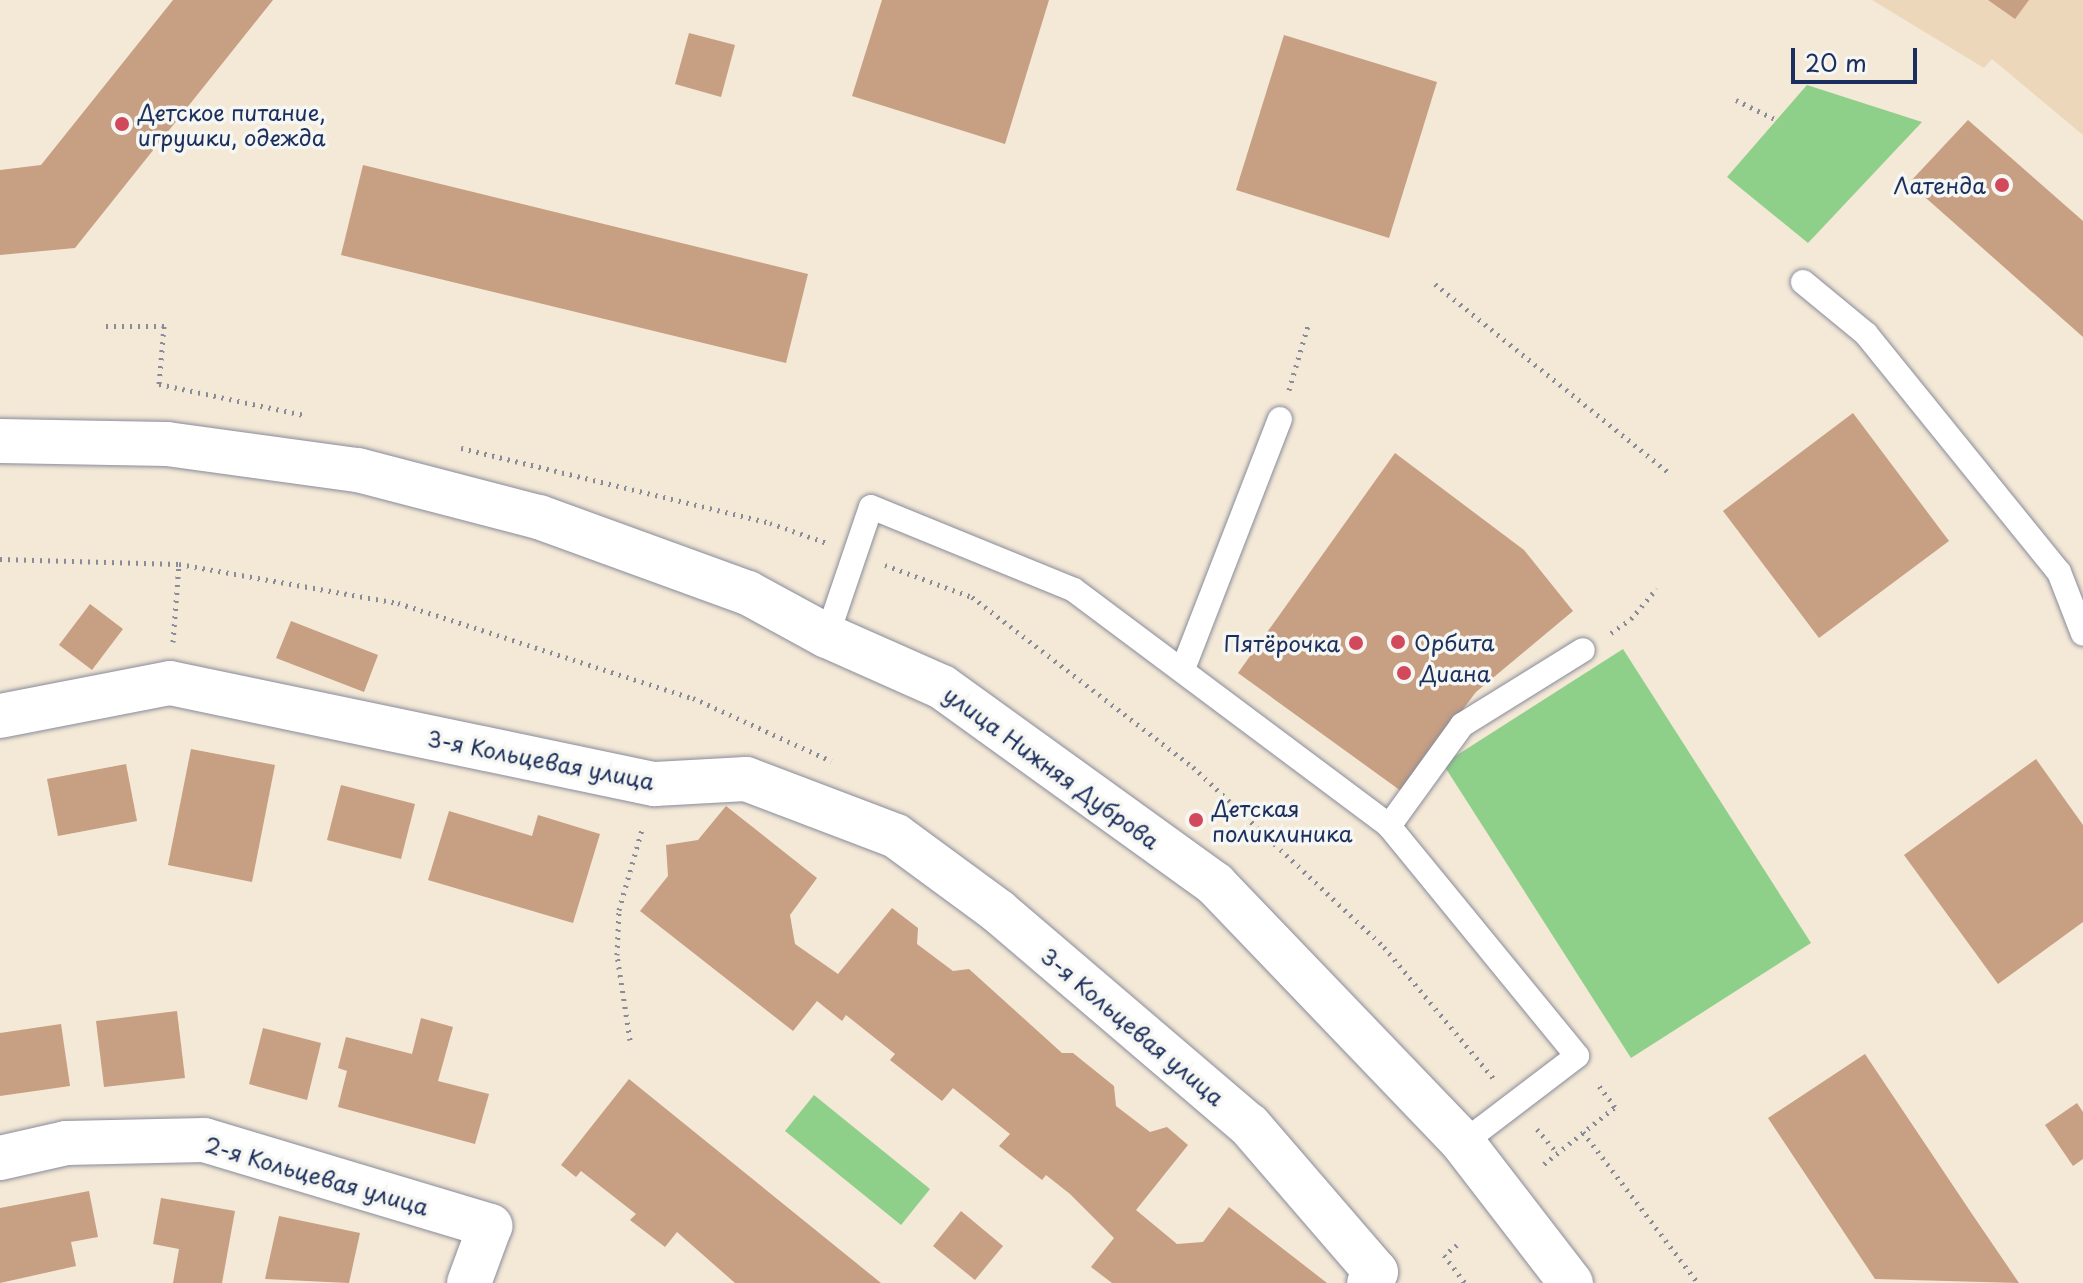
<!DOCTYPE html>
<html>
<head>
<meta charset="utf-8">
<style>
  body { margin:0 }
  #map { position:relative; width:2083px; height:1283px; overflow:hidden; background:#f4e8d6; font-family:"Playpen Sans",sans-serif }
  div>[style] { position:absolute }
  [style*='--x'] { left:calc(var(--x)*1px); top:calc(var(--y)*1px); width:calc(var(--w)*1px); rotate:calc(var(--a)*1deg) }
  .built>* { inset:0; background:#edd7bb }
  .green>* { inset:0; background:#8ed089 }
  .building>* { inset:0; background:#c79f82 }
  .path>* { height:5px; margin-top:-2.5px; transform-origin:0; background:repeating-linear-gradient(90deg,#888c9a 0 2px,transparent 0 8px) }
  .roads { filter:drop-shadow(0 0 2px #888c9a) drop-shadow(0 0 2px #888c9a) }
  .service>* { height:24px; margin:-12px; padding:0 12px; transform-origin:12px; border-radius:12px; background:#fff }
  .minor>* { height:44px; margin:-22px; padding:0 22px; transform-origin:22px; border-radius:22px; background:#fff }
  .tertiary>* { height:44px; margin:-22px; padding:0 22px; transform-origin:22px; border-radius:22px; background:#fff }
  .dots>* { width:22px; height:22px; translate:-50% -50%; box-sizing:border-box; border:4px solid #f6f6f2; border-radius:50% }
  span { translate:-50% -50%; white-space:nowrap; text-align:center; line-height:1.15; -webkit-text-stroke:7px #f6f6f2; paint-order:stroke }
  .poi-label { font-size:22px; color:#1b2f5e }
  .left { translate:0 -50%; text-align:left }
  .right { translate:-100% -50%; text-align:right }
  .street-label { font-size:22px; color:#1b2f5e }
  .scale { position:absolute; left:1791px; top:48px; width:126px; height:36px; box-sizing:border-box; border:4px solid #1b2f5e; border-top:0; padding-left:10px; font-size:24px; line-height:28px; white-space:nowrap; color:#1b2f5e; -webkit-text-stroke:6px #f6f6f2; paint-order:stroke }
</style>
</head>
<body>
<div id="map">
  <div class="built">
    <i style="clip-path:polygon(1872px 0,2083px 0,2083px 135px,1992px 59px,1984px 68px)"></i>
  </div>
  <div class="green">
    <i style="clip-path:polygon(1807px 85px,1922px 122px,1808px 243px,1727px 177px)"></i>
    <i style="clip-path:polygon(1623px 649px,1811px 943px,1631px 1058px,1443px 764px)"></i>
    <i style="clip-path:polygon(814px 1095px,930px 1189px,901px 1225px,785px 1131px)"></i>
  </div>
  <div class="building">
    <i style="clip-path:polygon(173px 0,273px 0,75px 248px,0 255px,0 170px,41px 165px)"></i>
    <i style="clip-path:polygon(882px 0,1049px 0,1005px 144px,852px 96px)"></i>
    <i style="clip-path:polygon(1988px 0,2029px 0,2015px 19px)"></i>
    <i style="clip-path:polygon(689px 33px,735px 45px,721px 97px,675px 84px)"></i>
    <i style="clip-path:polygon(1284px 35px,1437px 82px,1389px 238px,1236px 190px)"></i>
    <i style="clip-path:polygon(1968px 120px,2083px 221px,2083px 337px,1909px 183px)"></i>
    <i style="clip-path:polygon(363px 165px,808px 274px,786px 363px,341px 255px)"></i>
    <i style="clip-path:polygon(1853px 413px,1949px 541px,1819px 638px,1723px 511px)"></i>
    <i style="clip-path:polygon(1395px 453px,1524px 550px,1573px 611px,1476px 692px,1401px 791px,1238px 673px)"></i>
    <i style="clip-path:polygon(90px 604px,123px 629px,92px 670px,59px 645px)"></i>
    <i style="clip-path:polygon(291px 621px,378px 655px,364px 692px,276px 658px)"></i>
    <i style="clip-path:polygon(191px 749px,275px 765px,252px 882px,168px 865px)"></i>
    <i style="clip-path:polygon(2036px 759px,2083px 825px,2083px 922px,1998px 984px,1904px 855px)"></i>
    <i style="clip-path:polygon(126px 764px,137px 821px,58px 836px,47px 779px)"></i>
    <i style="clip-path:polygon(341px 785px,415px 804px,401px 859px,327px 840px)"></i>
    <i style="clip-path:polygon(726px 806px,817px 878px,790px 915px,795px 944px,838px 974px,892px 908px,918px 928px,917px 944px,953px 971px,969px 969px,1062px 1053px,1073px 1053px,1114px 1086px,1116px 1106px,1150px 1132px,1167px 1127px,1188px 1145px,1136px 1210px,1177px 1244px,1203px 1242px,1229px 1207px,1327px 1283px,1112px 1283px,1091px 1267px,1114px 1238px,1070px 1194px,1046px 1175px,1042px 1180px,999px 1146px,1010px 1134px,953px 1088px,942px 1101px,890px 1060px,895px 1054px,846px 1015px,842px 1021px,817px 1001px,793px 1031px,640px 911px,668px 876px,666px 845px,698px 840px)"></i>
    <i style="clip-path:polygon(449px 811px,532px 836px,538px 815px,600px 834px,573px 923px,428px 880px)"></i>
    <i style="clip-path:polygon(177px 1011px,185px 1078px,104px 1087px,96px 1021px)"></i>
    <i style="clip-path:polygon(421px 1018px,453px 1027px,438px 1081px,489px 1094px,475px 1144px,338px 1107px,347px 1071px,338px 1068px,346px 1037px,412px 1054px)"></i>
    <i style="clip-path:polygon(61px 1024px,70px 1086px,0 1096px,0 1033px)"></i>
    <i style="clip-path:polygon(263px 1028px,321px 1043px,307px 1100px,249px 1084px)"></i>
    <i style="clip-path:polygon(1865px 1054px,1972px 1214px,2019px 1283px,1875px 1279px,1768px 1118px)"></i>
    <i style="clip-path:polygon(629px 1079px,881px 1283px,735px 1283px,677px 1232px,665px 1247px,630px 1220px,636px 1214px,581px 1171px,576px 1177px,561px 1165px)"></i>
    <i style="clip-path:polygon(2077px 1103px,2083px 1112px,2083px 1159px,2073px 1166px,2045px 1125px)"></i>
    <i style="clip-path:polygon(89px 1191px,98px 1237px,71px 1242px,76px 1266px,0 1283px,0 1208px)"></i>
    <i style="clip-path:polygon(161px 1198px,235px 1211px,222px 1283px,173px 1283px,179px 1249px,153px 1244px)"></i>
    <i style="clip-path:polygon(961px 1211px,1003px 1246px,975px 1280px,933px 1246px)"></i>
    <i style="clip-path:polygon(279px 1216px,360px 1233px,349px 1283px,265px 1279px)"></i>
  </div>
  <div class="path">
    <i style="--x:1736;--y:100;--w:46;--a:26"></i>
    <i style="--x:1435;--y:284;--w:301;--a:38.9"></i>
    <i style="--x:106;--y:326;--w:58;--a:0"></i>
    <i style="--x:164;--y:326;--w:58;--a:94.9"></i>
    <i style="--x:159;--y:384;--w:147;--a:12.1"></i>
    <i style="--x:1289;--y:390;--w:71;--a:-73.6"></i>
    <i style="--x:461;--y:448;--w:318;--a:13.6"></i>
    <i style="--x:770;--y:523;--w:60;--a:19.3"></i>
    <i style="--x:0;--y:559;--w:179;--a:1.6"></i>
    <i style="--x:179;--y:564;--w:222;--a:10.1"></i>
    <i style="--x:398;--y:603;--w:310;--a:17.9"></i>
    <i style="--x:693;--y:698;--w:152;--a:24.5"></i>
    <i style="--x:885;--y:565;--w:93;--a:20.2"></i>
    <i style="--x:972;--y:597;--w:279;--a:37.6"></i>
    <i style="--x:1193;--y:767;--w:262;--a:43.3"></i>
    <i style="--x:1384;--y:947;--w:172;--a:50.2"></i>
    <i style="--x:1611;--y:633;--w:24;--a:-35"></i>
    <i style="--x:1631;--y:619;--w:40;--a:-50"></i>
    <i style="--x:173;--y:642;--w:78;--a:-85.6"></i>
    <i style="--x:630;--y:1040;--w:86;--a:-98.7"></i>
    <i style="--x:617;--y:955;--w:45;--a:-87.5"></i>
    <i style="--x:619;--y:910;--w:87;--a:-74.1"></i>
    <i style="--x:1537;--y:1129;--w:31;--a:50"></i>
    <i style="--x:1583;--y:1132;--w:190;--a:52.7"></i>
    <i style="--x:1544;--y:1164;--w:91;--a:-38.8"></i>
    <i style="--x:1615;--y:1107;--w:30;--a:-127"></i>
    <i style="--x:1457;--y:1245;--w:16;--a:142"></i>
    <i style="--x:1444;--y:1255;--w:35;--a:53"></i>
  </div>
  <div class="roads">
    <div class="service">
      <i style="--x:1803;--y:282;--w:82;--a:39.5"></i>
      <i style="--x:1866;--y:334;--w:306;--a:51"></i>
      <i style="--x:2059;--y:572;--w:66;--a:68.8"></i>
      <i style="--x:827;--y:636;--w:136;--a:-71.2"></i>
      <i style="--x:871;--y:507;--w:219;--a:22.2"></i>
      <i style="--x:1074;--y:590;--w:394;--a:36.8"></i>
      <i style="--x:1389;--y:826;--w:297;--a:50.7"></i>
      <i style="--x:1577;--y:1056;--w:143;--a:142.7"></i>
      <i style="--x:1183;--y:669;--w:268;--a:-68.8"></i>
      <i style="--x:1389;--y:826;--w:125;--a:-54.1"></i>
      <i style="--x:1462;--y:725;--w:142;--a:-31.8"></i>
    </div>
    <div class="minor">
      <i style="--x:0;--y:716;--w:173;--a:-11"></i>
      <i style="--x:170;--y:683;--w:495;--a:11.8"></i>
      <i style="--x:655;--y:784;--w:91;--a:-3.1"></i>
      <i style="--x:746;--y:779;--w:160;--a:20.8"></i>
      <i style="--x:896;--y:836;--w:127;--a:36.3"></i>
      <i style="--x:998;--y:911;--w:330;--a:40.5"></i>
      <i style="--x:1249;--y:1125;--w:194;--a:49.2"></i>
      <i style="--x:1376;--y:1272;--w:13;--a:122"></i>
      <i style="--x:0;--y:1158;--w:68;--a:-12.8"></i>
      <i style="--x:66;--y:1143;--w:138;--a:-1.2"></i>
      <i style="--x:204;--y:1140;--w:299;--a:16.7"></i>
      <i style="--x:490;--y:1226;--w:61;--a:110.2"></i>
    </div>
    <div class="tertiary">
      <i style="--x:0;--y:441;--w:167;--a:1"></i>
      <i style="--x:167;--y:444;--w:193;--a:7.8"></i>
      <i style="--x:358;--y:470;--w:187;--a:14.6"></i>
      <i style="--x:539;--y:517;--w:222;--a:20"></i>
      <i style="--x:748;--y:593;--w:90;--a:28.6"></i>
      <i style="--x:827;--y:636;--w:126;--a:23.9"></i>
      <i style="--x:942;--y:687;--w:337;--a:35.8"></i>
      <i style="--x:1215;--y:884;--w:359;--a:46.2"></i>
      <i style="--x:1463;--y:1143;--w:177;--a:52.4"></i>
    </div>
  </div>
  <div class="dots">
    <i style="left:122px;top:124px;background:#d1495b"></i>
    <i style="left:2002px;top:185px;background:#d1495b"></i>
    <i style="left:1398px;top:642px;background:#d1495b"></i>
    <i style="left:1356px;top:643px;background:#d1495b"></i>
    <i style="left:1404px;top:673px;background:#d1495b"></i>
    <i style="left:1196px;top:820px;background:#d1495b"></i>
  </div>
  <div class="poi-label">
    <span class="left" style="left:138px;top:124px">Детское питание,<br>игрушки, одежда</span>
    <span class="right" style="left:1986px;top:185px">Латенда</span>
    <span class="left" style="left:1414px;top:642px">Орбита</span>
    <span class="right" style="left:1340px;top:643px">Пятёрочка</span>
    <span class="left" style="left:1420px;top:673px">Диана</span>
    <span class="left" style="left:1212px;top:820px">Детская<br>поликлиника</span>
  </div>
  <div class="street-label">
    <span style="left:541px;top:759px;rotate:11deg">3-я Кольцевая улица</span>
    <span style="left:1052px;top:767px;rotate:36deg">улица Нижняя Дуброва</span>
    <span style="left:1133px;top:1026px;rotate:40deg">3-я Кольцевая улица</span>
    <span style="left:317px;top:1175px;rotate:16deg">2-я Кольцевая улица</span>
  </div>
  <div class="scale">20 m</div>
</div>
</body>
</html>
